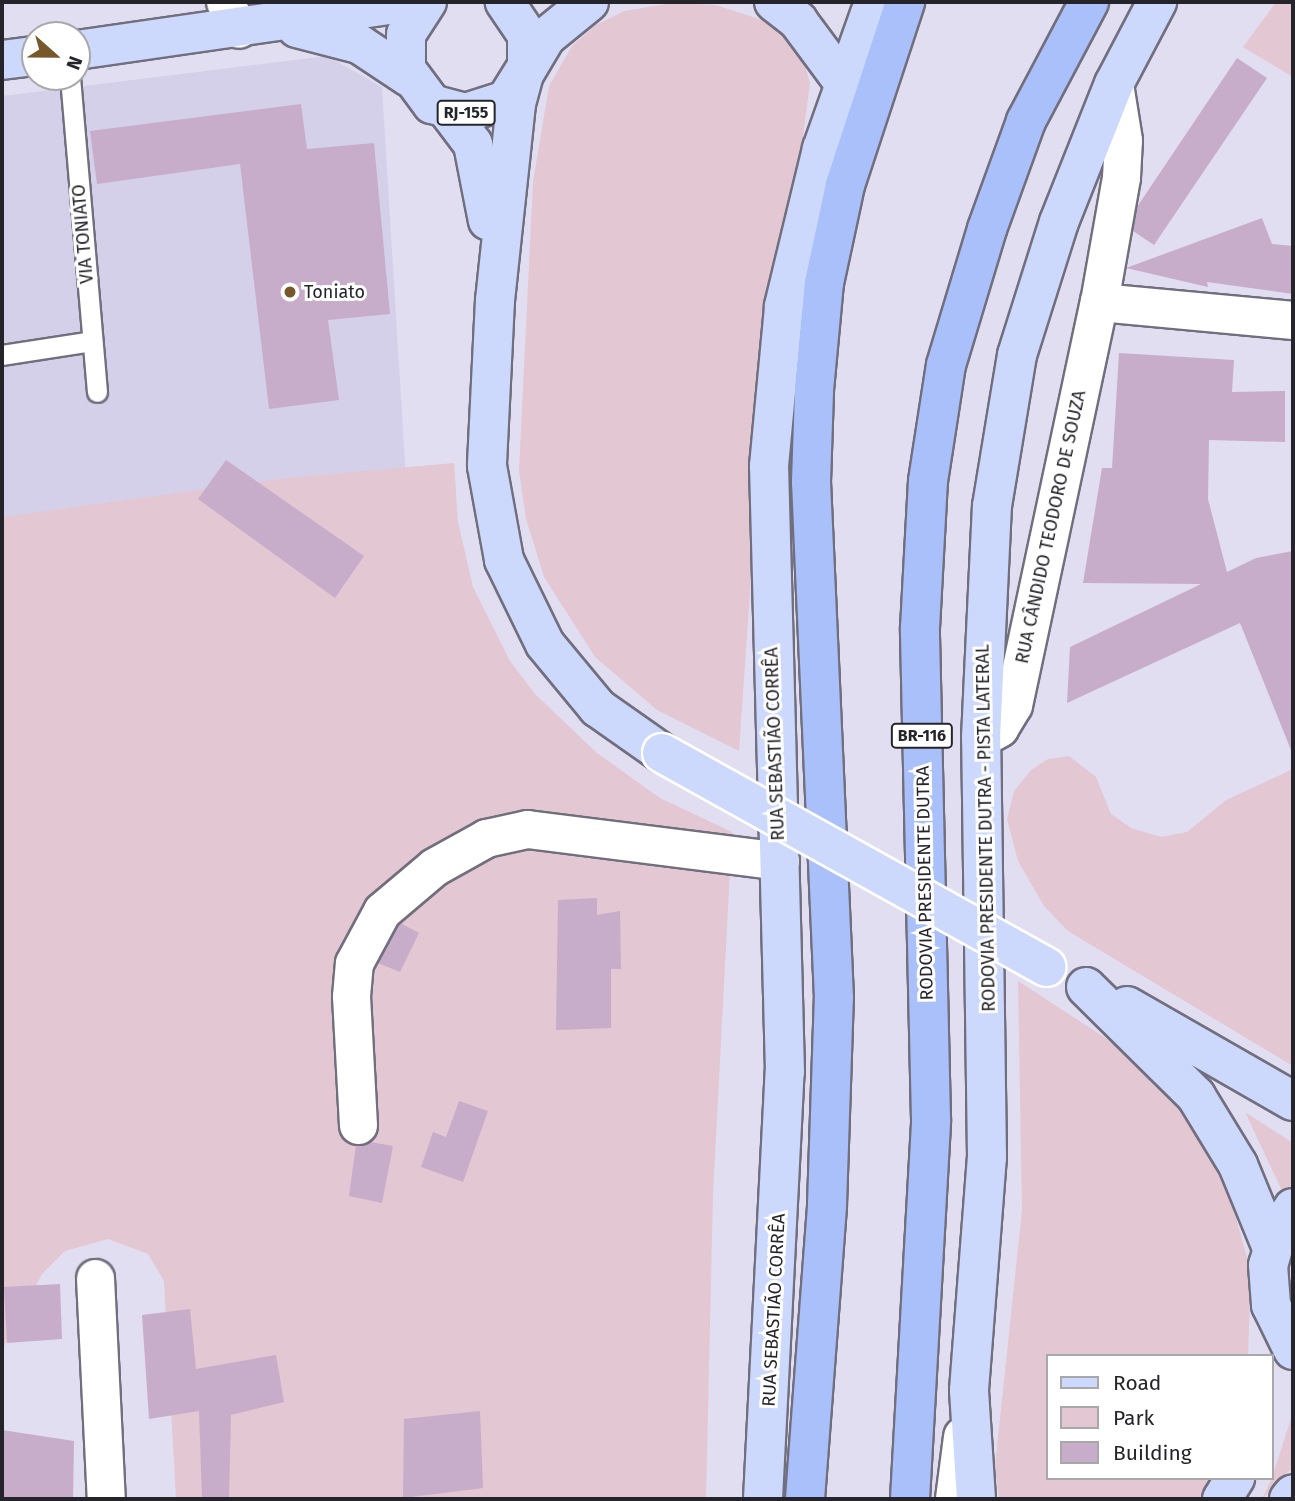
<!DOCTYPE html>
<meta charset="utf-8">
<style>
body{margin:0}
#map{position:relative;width:1295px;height:1501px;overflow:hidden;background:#e2def1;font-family:"Fira Sans",sans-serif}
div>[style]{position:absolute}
.built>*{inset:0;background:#d5d0e9}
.green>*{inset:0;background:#e3c7d2}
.building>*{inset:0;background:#c7adc9}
.roads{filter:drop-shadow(2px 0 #716e7e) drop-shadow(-2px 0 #716e7e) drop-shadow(0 2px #716e7e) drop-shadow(0 -2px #716e7e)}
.service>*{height:19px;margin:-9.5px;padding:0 9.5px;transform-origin:9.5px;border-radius:9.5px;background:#fff}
.minor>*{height:37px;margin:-18.5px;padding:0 18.5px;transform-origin:18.5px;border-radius:18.5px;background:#fff}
.secondary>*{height:38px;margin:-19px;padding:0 19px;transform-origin:19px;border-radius:19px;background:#fff}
.primary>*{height:38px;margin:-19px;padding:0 19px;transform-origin:19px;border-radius:19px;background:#ccd9fc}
.motorway>*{height:38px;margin:-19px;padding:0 19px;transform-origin:19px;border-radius:19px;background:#aac0fa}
.bridges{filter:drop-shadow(2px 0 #fff) drop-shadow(-2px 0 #fff) drop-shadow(0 2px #fff) drop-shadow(0 -2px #fff)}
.primary-bridge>*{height:38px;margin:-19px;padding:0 19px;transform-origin:19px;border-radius:19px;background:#ccd9fc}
.dots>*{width:19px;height:19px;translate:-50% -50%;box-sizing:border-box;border:4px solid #fff;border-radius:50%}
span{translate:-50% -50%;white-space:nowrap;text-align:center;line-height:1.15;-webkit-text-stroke:6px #fff;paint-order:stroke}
.shield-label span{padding:2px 5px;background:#fff;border:2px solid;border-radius:5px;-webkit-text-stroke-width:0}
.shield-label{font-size:16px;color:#25242a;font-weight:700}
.street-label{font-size:18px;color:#25242a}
.poi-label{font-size:18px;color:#25242a}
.left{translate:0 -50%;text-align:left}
.frame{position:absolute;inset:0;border:4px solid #25242a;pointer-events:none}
.legend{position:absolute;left:1046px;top:1354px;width:228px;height:126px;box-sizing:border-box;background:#fff;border:2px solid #a8a7aa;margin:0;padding:9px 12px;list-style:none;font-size:21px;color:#25242a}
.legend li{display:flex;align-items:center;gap:14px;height:35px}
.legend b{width:35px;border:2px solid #a8a7aa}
.north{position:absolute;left:21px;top:21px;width:70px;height:70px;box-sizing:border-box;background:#fff;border:2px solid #a8a7aa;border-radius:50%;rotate:111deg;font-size:19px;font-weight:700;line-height:28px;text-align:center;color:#25242a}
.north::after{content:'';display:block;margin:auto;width:24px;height:32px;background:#76582c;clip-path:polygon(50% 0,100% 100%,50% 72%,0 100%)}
</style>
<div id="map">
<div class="built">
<div style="clip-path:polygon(327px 56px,382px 87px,413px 594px,2px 630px,2px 96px)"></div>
</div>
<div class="green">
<div style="clip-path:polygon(1276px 2px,1293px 2px,1293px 77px,1243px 47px)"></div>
<div style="clip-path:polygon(672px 3px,716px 5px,768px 22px,801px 52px,810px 83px,757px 491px,739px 751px,657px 710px,595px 657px,544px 577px,526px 519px,519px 471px,533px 182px,549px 86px,572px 46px,596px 25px,624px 11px)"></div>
<div style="clip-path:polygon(454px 463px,458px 522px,473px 587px,510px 661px,535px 694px,597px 753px,660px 798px,732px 832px,713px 1194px,706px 1499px,176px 1499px,164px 1281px,148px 1254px,108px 1239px,65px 1251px,42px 1274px,2px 1350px,2px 517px,286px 478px)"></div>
<div style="clip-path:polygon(1069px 756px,1096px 777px,1111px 814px,1131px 828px,1161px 837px,1187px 832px,1226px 800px,1293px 769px,1293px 1066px,1068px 931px,1044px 906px,1018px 861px,1007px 819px,1014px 791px,1031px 770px,1048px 759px)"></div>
<div style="clip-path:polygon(1018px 981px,1104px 1037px,1155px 1079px,1183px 1112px,1230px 1196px,1251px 1272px,1248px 1356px,1048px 1356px,1048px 1478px,1211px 1478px,1201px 1499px,999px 1499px,995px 1466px,1022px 1210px)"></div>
<div style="clip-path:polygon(1245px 1112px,1293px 1143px,1293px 1189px,1285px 1197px)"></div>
<div style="clip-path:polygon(1293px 1412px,1293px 1467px,1262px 1499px,1272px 1478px)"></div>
</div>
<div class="building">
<div style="clip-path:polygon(1237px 58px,1267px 78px,1154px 245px,1133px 231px,1137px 207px)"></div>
<div style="clip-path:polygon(301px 104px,307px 149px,374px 143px,390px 314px,328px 320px,339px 400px,269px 409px,240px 164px,97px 184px,90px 131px)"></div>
<div style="clip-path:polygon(1262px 218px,1272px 244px,1293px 246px,1293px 294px,1207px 282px,1208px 287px,1126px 268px)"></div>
<div style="clip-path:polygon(1119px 353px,1234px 360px,1232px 392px,1285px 391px,1285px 442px,1209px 440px,1208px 499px,1227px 572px,1256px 558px,1293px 551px,1293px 755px,1240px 623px,1067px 703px,1070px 647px,1201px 584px,1083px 583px,1102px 468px,1112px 468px)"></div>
<div style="clip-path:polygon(226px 460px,364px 556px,335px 598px,198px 499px)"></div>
<div style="clip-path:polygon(597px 898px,597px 915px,620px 911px,621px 969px,611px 969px,611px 1028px,556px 1030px,558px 900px)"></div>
<div style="clip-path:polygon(400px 923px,419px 933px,400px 972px,378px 963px)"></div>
<div style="clip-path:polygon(459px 1101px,488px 1111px,463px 1182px,421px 1167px,433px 1132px,446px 1137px)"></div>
<div style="clip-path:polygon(370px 1142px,393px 1146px,382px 1203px,349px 1196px,356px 1145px)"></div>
<div style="clip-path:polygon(60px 1284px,62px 1339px,7px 1343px,4px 1287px)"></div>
<div style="clip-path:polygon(190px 1309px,196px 1369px,276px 1355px,284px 1402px,231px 1415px,229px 1499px,202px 1499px,199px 1411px,149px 1419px,142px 1315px)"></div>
<div style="clip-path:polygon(480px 1411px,483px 1488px,403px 1498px,404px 1419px)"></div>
<div style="clip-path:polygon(2px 1430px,74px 1441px,73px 1499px,2px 1499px)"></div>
</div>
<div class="roads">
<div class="service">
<div style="left:70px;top:77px;width:316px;rotate:85.1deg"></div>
<div style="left:2px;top:355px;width:91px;rotate:-8.8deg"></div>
</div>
<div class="minor">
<div style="left:225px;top:2px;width:30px;rotate:63deg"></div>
<div style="left:1099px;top:302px;width:195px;rotate:5.3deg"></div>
<div style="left:981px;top:738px;width:21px;rotate:-29deg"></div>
<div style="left:999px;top:728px;width:27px;rotate:-59deg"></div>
<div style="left:1013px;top:705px;width:412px;rotate:-78deg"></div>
<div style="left:1099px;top:302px;width:127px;rotate:-80deg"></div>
<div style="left:1121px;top:177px;width:37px;rotate:-87deg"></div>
<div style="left:1123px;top:140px;width:57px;rotate:-99.1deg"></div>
<div style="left:358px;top:1125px;width:129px;rotate:-93.1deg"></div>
<div style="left:351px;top:996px;width:33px;rotate:-85deg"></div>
<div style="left:354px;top:963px;width:59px;rotate:-61.7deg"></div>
<div style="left:382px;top:911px;width:68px;rotate:-40.2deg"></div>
<div style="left:434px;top:867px;width:60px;rotate:-29.1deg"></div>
<div style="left:486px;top:838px;width:42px;rotate:-12.4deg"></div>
<div style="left:527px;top:829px;width:255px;rotate:7.2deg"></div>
<div style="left:95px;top:1278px;width:221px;rotate:87.2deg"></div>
</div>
<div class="secondary">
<div style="left:955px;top:1499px;width:63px;rotate:-82.6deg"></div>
</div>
<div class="primary">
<div style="left:427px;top:2px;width:38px;rotate:123deg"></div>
<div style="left:406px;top:34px;width:35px;rotate:90deg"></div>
<div style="left:406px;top:69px;width:44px;rotate:53.4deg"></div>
<div style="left:432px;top:104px;width:34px;rotate:15deg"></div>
<div style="left:465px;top:113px;width:43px;rotate:-17.6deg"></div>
<div style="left:506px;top:100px;width:39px;rotate:-58deg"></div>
<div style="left:527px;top:67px;width:32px;rotate:-90deg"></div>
<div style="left:527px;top:35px;width:40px;rotate:-124deg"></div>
<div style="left:589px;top:2px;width:55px;rotate:140.9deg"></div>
<div style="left:546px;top:37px;width:43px;rotate:120.7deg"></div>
<div style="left:524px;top:74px;width:31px;rotate:105deg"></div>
<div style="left:516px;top:104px;width:197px;rotate:96.1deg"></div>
<div style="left:495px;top:300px;width:166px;rotate:92.8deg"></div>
<div style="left:487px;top:466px;width:96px;rotate:79.7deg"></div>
<div style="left:504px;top:560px;width:93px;rotate:64deg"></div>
<div style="left:545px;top:644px;width:83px;rotate:50.4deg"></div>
<div style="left:598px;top:708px;width:78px;rotate:35.1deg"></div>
<div style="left:774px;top:2px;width:31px;rotate:38deg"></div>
<div style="left:798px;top:21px;width:77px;rotate:53.4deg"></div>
<div style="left:297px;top:28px;width:64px;rotate:14.5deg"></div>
<div style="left:359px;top:44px;width:60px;rotate:33.4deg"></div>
<div style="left:77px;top:50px;width:338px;rotate:-8.2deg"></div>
<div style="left:2px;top:60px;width:33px;rotate:-7deg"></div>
<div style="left:448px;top:111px;width:41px;rotate:52.9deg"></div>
<div style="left:473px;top:144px;width:78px;rotate:79deg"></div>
<div style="left:1086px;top:987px;width:155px;rotate:44.7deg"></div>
<div style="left:1196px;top:1096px;width:81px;rotate:58.7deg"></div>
<div style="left:1238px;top:1165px;width:90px;rotate:67.7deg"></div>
<div style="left:1127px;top:1006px;width:191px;rotate:29.8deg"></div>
<div style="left:1293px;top:1208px;width:27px;rotate:123deg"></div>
<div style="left:1278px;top:1231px;width:35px;rotate:106deg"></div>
<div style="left:1268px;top:1265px;width:40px;rotate:85.7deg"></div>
<div style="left:1271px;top:1305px;width:50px;rotate:63.9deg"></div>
<div style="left:763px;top:1499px;width:428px;rotate:-87.1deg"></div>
<div style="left:785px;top:1072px;width:606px;rotate:-91.51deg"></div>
<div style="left:769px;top:466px;width:161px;rotate:-84.6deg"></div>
<div style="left:784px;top:306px;width:162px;rotate:-76.4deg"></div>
<div style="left:822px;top:149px;width:156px;rotate:-70.5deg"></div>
<div style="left:976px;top:1499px;width:109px;rotate:-93.7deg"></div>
<div style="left:969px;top:1390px;width:234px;rotate:-85.6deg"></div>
<div style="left:987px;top:1157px;width:419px;rotate:-90.8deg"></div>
<div style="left:981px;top:738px;width:232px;rotate:-87.3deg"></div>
<div style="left:992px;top:506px;width:153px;rotate:-80.6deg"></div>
<div style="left:1017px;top:355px;width:139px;rotate:-72.5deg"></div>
<div style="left:1059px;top:222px;width:149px;rotate:-68.3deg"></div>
<div style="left:1114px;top:84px;width:93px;rotate:-62.3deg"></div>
<div style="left:1222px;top:1499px;width:25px;rotate:-58deg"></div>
<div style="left:1289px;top:1499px;width:6px;rotate:-51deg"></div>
</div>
<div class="motorway">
<div style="left:805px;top:1499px;width:295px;rotate:-85.7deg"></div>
<div style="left:827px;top:1205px;width:207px;rotate:-88.1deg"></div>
<div style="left:834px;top:998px;width:517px;rotate:-92.55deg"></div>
<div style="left:811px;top:482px;width:92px;rotate:-88.1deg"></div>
<div style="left:814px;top:390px;width:107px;rotate:-84.7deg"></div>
<div style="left:824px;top:283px;width:100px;rotate:-77.9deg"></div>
<div style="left:845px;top:185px;width:193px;rotate:-71.8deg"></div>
<div style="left:910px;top:1499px;width:380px;rotate:-86.8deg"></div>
<div style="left:931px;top:1120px;width:492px;rotate:-91.3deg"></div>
<div style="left:920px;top:628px;width:147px;rotate:-86.9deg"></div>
<div style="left:928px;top:481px;width:117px;rotate:-81.2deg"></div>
<div style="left:946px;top:365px;width:142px;rotate:-73.2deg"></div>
<div style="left:987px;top:229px;width:115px;rotate:-70.1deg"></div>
<div style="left:1026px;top:121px;width:135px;rotate:-62.1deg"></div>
</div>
</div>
<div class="bridges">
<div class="primary-bridge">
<div style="left:662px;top:753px;width:440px;rotate:29.1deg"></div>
</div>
</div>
<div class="dots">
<div style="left:290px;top:292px;background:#76582c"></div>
</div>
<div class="shield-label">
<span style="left:466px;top:113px">RJ-155</span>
<span style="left:922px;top:736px">BR-116</span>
</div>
<div class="street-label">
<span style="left:83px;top:234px;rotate:-95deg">VIA TONIATO</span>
<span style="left:1051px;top:527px;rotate:-78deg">RUA CÂNDIDO TEODORO DE SOUZA</span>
<span style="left:775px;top:744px;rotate:-92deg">RUA SEBASTIÃO CORRÊA</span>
<span style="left:986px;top:828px;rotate:-91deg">RODOVIA PRESIDENTE DUTRA - PISTA LATERAL</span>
<span style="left:925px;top:883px;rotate:-91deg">RODOVIA PRESIDENTE DUTRA</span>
<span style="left:774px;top:1310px;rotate:-87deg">RUA SEBASTIÃO CORRÊA</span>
</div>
<div class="poi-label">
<span class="left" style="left:304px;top:292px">Toniato</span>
</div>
<div class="frame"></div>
<ul class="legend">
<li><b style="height:9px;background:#ccd9fc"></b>Road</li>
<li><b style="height:19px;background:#e3c7d2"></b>Park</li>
<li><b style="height:19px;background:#c7adc9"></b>Building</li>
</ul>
<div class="north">N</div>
</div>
